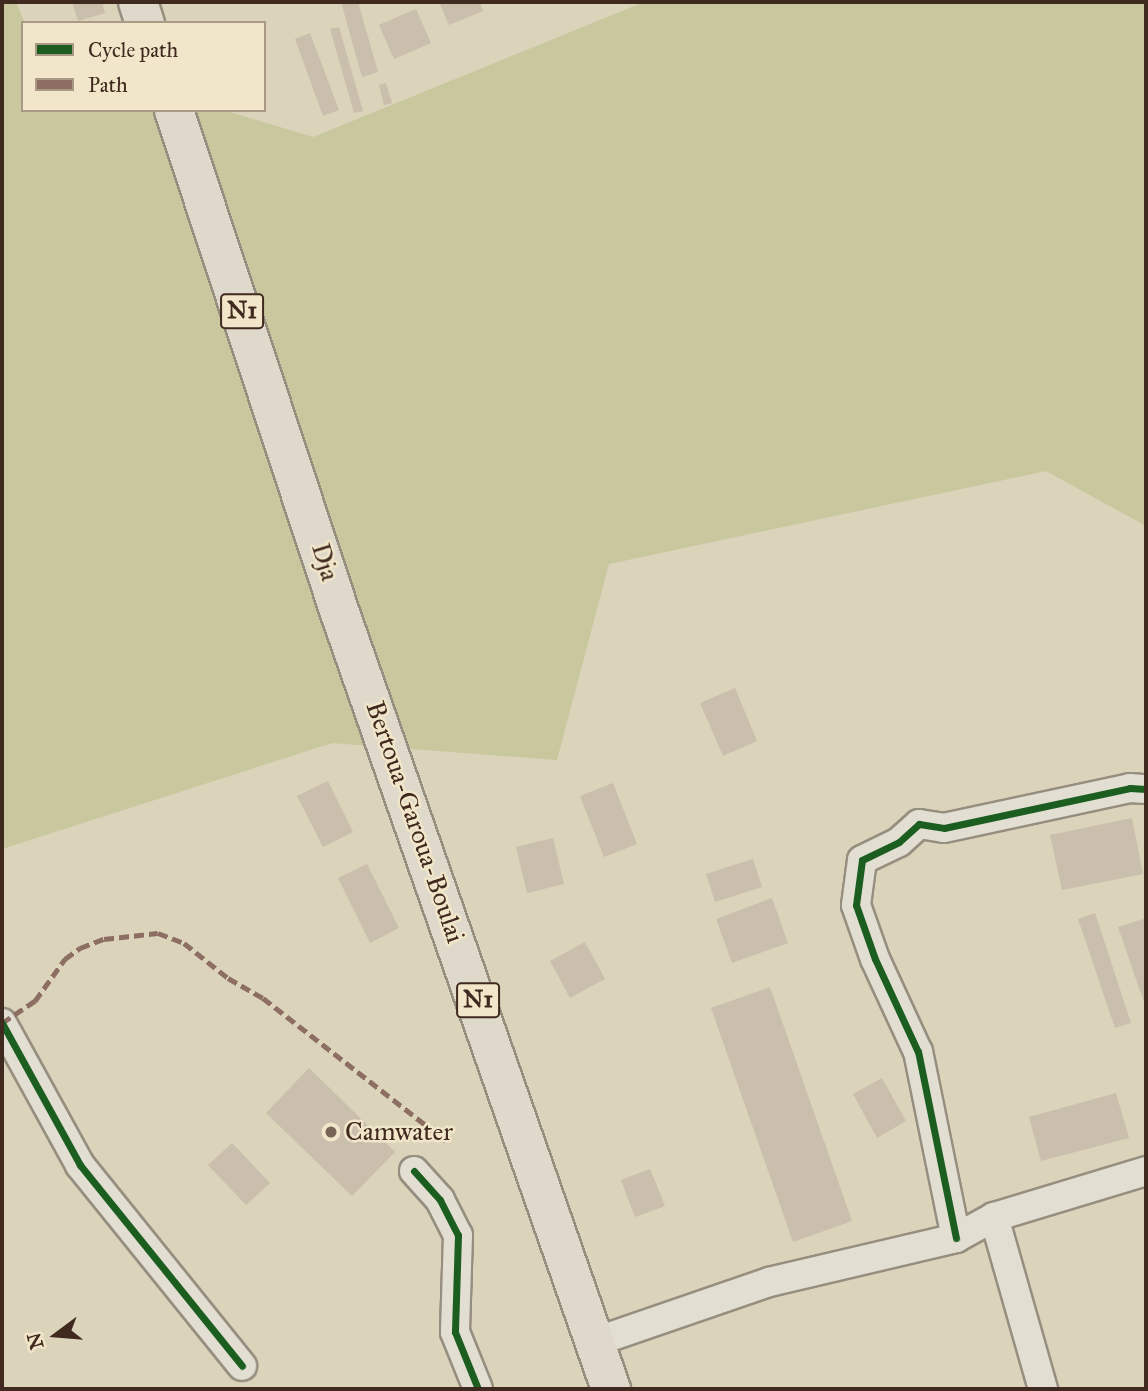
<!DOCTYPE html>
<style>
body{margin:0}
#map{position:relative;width:1148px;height:1391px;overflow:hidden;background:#dbd3ba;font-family:"IM FELL Great Primer",serif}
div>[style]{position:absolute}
.green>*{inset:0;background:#c8c79e}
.building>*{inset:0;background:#cabeac}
.roads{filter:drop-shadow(2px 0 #968e7f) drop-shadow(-2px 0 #968e7f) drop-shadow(0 2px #968e7f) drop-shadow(0 -2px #968e7f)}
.street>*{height:28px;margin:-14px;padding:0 14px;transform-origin:14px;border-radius:14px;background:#e3ded2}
.highway>*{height:38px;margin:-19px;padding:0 19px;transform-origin:19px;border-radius:19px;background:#ded9ca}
.quiet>*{height:5px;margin-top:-2.5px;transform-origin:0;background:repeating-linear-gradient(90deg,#8d6e63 0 10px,transparent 0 15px)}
.cycleway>*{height:7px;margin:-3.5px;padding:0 3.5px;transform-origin:3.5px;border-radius:3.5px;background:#1b5e20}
.dots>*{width:19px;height:19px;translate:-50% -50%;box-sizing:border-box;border:4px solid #f1e6c9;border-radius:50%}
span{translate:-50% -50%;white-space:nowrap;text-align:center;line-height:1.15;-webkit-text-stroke:5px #f1e6c9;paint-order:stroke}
.shield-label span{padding:2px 5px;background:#f1e6c9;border:2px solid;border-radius:5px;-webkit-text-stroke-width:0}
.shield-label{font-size:24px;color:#40291f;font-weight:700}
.street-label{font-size:26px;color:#40291f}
.poi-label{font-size:26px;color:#40291f}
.left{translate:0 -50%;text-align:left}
.frame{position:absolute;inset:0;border:4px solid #40291f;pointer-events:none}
.legend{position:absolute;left:21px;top:21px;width:245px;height:91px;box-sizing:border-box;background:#f1e6c9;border:2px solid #aa9a85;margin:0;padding:9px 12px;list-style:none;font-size:21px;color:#40291f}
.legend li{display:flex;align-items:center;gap:14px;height:35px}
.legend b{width:35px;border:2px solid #aa9a85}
.north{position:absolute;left:21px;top:1300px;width:70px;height:70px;-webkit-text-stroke:5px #f1e6c9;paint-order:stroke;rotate:254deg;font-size:19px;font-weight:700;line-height:28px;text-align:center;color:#40291f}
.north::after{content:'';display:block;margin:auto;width:24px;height:32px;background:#40291f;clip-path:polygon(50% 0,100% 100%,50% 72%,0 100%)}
</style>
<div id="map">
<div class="green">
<div style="clip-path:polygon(2px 2px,16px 2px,25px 23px,23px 110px,223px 110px,313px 137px,644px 2px,1146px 2px,1146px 526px,1046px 471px,609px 564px,557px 760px,332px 743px,2px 849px)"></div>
</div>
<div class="building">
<div style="clip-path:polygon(72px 2px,102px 2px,105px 13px,78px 21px)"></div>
<div style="clip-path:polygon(341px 2px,358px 2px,378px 72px,362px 77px)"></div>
<div style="clip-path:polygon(439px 2px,480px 2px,483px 11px,449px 25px)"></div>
<div style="clip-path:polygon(416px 9px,431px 43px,394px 59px,379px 25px)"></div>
<div style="clip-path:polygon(339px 27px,363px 111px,354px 113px,330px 29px)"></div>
<div style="clip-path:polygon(310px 33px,339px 110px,323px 116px,295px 39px)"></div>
<div style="clip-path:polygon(386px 83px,392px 103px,384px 105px,379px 85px)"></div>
<div style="clip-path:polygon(735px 688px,757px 741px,723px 756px,700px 703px)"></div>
<div style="clip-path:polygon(328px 781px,353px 832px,323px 847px,297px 796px)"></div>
<div style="clip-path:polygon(613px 783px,637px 844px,604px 857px,580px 796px)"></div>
<div style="clip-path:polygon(1132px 818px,1143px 874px,1062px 890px,1050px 835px)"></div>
<div style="clip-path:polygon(553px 838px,564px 884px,527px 893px,516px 847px)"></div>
<div style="clip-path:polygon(753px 859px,762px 887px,715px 902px,706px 874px)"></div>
<div style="clip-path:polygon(367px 864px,399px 928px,370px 943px,338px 878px)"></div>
<div style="clip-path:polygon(772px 898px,788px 943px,732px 963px,716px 919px)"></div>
<div style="clip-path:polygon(1095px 913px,1131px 1023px,1115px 1028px,1078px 919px)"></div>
<div style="clip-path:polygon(1146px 918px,1146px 1008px,1118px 927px)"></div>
<div style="clip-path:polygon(585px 942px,605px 979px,570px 998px,550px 961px)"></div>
<div style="clip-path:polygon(770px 987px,852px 1221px,793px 1242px,711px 1008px)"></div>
<div style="clip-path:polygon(309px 1068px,395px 1152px,352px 1196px,266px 1113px)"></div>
<div style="clip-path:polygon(882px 1078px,906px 1121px,877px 1138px,853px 1094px)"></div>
<div style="clip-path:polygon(1116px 1093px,1129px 1138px,1041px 1161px,1029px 1117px)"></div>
<div style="clip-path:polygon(232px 1143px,270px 1183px,246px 1205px,208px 1165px)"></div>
<div style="clip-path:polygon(650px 1169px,665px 1206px,635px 1217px,621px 1180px)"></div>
</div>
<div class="roads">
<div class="street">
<div style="left:2px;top:1023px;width:162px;rotate:61.2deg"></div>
<div style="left:80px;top:1165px;width:258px;rotate:51.1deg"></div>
<div style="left:414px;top:1171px;width:39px;rotate:48deg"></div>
<div style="left:440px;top:1200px;width:39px;rotate:63deg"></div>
<div style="left:458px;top:1235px;width:97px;rotate:91.8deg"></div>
<div style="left:455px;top:1332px;width:61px;rotate:68deg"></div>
<div style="left:994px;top:1217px;width:159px;rotate:-16.8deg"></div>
<div style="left:956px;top:1238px;width:190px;rotate:-101.5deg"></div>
<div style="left:918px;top:1052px;width:102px;rotate:-114.8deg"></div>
<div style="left:875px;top:959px;width:57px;rotate:-109.4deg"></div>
<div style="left:856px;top:905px;width:45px;rotate:-82.4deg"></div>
<div style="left:862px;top:860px;width:41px;rotate:-25.9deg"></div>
<div style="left:899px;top:842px;width:27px;rotate:-42deg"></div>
<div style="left:919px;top:824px;width:25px;rotate:9deg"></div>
<div style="left:944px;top:828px;width:190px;rotate:-12.1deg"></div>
<div style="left:1130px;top:788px;width:16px;rotate:4deg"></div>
<div style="left:595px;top:1342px;width:184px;rotate:-19deg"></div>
<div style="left:769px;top:1282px;width:192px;rotate:-13.2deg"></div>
<div style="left:956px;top:1238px;width:43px;rotate:-28.9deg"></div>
<div style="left:994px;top:1217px;width:179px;rotate:74.1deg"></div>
</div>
<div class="highway">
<div style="left:138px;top:2px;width:22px;rotate:72deg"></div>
<div style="left:174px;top:110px;width:530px;rotate:71.74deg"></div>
<div style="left:340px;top:613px;width:822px;rotate:70.75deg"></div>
</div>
</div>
<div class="quiet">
<div style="left:2px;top:1023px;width:40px;rotate:-34deg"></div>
<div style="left:35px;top:1001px;width:52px;rotate:-54.5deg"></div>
<div style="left:65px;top:959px;width:19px;rotate:-36deg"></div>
<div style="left:80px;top:948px;width:26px;rotate:-21deg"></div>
<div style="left:104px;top:939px;width:54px;rotate:-6.3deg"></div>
<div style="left:158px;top:933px;width:28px;rotate:21deg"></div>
<div style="left:184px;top:943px;width:56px;rotate:38.5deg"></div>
<div style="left:228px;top:978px;width:40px;rotate:29.7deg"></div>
<div style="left:263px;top:998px;width:232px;rotate:38deg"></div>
</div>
<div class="cycleway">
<div style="left:2px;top:1023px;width:162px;rotate:61.2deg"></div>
<div style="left:80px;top:1165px;width:258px;rotate:51.1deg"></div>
<div style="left:414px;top:1171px;width:39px;rotate:48deg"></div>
<div style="left:440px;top:1200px;width:39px;rotate:63deg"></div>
<div style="left:458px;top:1235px;width:97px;rotate:91.8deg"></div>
<div style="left:455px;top:1332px;width:61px;rotate:68deg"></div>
<div style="left:956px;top:1238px;width:190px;rotate:-101.5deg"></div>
<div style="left:918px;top:1052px;width:102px;rotate:-114.8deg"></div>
<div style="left:875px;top:959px;width:57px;rotate:-109.4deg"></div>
<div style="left:856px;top:905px;width:45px;rotate:-82.4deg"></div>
<div style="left:862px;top:860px;width:41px;rotate:-25.9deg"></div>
<div style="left:899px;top:842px;width:27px;rotate:-42deg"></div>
<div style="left:919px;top:824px;width:25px;rotate:9deg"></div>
<div style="left:944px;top:828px;width:190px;rotate:-12.1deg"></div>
<div style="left:1130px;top:788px;width:16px;rotate:4deg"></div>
</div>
<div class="dots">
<div style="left:331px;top:1132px;background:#766455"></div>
</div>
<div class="shield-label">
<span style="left:242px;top:311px">N1</span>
<span style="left:478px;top:1000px">N1</span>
</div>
<div class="street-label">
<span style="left:325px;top:562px;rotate:73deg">Dja</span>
<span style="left:415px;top:822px;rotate:71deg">Bertoua-Garoua-Boulai</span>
</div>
<div class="poi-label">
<span class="left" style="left:345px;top:1132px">Camwater</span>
</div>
<div class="frame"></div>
<ul class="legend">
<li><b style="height:9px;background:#1b5e20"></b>Cycle path</li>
<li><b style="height:9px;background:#8d6e63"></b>Path</li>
</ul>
<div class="north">N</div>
</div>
